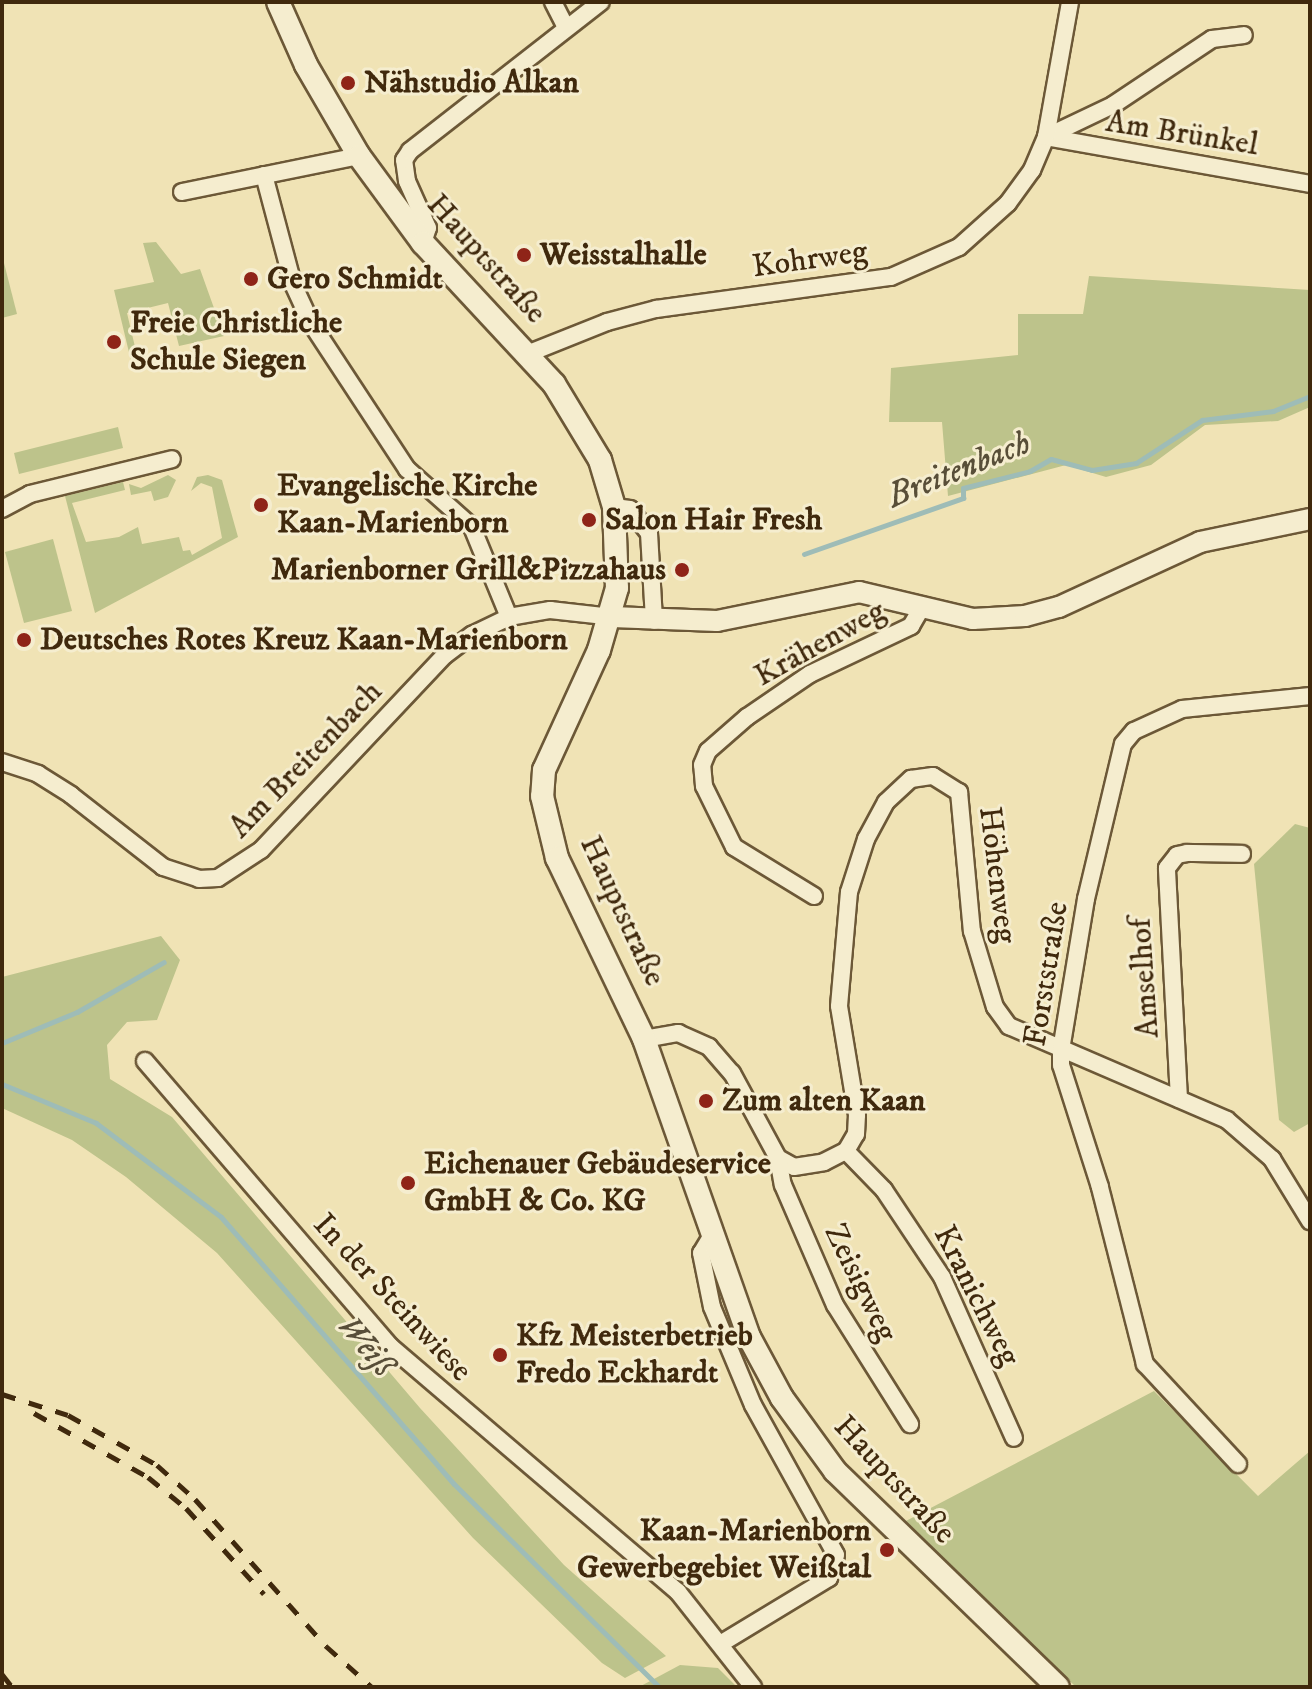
<!DOCTYPE html>
<meta charset="utf-8">
<style>
body{margin:0}
#map{position:relative;width:1312px;height:1689px;overflow:hidden;background:#f0e3b5;font-family:"IM FELL DW Pica",serif}
div>[style]{position:absolute}
.green>*{inset:0;background:#bdc38b}
.stream>*{height:5px;margin:-2.5px;padding:0 2.5px;transform-origin:2.5px;border-radius:2.5px;background:#9ebcb7}
.roads{filter:drop-shadow(2px 0 #6c5837) drop-shadow(-2px 0 #6c5837) drop-shadow(0 2px #6c5837) drop-shadow(0 -2px #6c5837)}
.minor>*{height:16px;margin:-8px;padding:0 8px;transform-origin:8px;border-radius:8px;background:#f5edcf}
.tertiary>*{height:20px;margin:-10px;padding:0 10px;transform-origin:10px;border-radius:10px;background:#f5edcf}
.secondary>*{height:22px;margin:-11px;padding:0 11px;transform-origin:11px;border-radius:11px;background:#f5edcf}
.rail>*{height:5px;margin-top:-2.5px;transform-origin:0;background:repeating-linear-gradient(90deg,#40290d 0 14px,transparent 0 28px)}
.dots>*{width:22px;height:22px;translate:-50% -50%;box-sizing:border-box;border:4px solid #f5edcf;border-radius:50%}
span{translate:-50% -50%;white-space:nowrap;text-align:center;line-height:1.15;-webkit-text-stroke:6px #f5edcf;paint-order:stroke}
.poi-label{font-size:32px;color:#40290d;font-weight:700}
.left{translate:0 -50%;text-align:left}
.right{translate:-100% -50%;text-align:right}
.street-label{font-size:32px;color:#40290d}
.water-label{font-size:34px;color:#584e38;font-style:italic}
.frame{position:absolute;inset:0;border:4px solid #40290d;pointer-events:none}
</style>
<div id="map">
<div class="green">
<div style="clip-path:polygon(156px 242px,181px 274px,200px 269px,224px 336px,179px 346px,168px 303px,127px 313px,140px 368px,133px 369px,114px 290px,154px 282px,143px 243px)"></div>
<div style="clip-path:polygon(3px 259px,17px 314px,2px 318px,2px 268px)"></div>
<div style="clip-path:polygon(1089px 276px,1310px 290px,1310px 407px,1278px 421px,1205px 425px,1151px 465px,1106px 477px,1066px 465px,948px 496px,942px 422px,889px 422px,891px 368px,1018px 355px,1018px 314px,1083px 314px)"></div>
<div style="clip-path:polygon(118px 427px,123px 448px,19px 474px,14px 453px)"></div>
<div style="clip-path:polygon(168px 475px,176px 480px,168px 497px,154px 501px,151px 491px,131px 495px,129px 484px,141px 488px)"></div>
<div style="clip-path:polygon(208px 475px,222px 480px,238px 537px,95px 613px,65px 496px,123px 482px,125px 490px,72px 503px,86px 542px,119px 537px,138px 527px,142px 544px,179px 537px,183px 551px,190px 550px,192px 555px,222px 538px,212px 487px,201px 483px,191px 491px,197px 477px)"></div>
<div style="clip-path:polygon(53px 539px,72px 611px,24px 623px,5px 552px)"></div>
<div style="clip-path:polygon(1295px 824px,1310px 828px,1310px 1123px,1294px 1132px,1279px 1120px,1254px 864px)"></div>
<div style="clip-path:polygon(161px 936px,180px 960px,157px 1020px,127px 1022px,107px 1045px,110px 1079px,172px 1117px,420px 1408px,564px 1565px,666px 1656px,625px 1678px,602px 1663px,473px 1538px,217px 1253px,126px 1177px,72px 1140px,2px 1108px,2px 977px)"></div>
<div style="clip-path:polygon(1154px 1391px,1258px 1496px,1310px 1451px,1310px 1687px,1076px 1687px,904px 1522px)"></div>
<div style="clip-path:polygon(680px 1665px,718px 1668px,737px 1687px,639px 1687px)"></div>
</div>
<div class="stream">
<div style="left:804px;top:554px;width:169px;rotate:-19.4deg"></div>
<div style="left:963px;top:498px;width:10px;rotate:-90deg"></div>
<div style="left:963px;top:488px;width:69px;rotate:-14.2deg"></div>
<div style="left:1030px;top:471px;width:24px;rotate:-30deg"></div>
<div style="left:1051px;top:459px;width:42px;rotate:15deg"></div>
<div style="left:1092px;top:470px;width:45px;rotate:-9deg"></div>
<div style="left:1136px;top:463px;width:79px;rotate:-33.1deg"></div>
<div style="left:1202px;top:420px;width:72px;rotate:-7.2deg"></div>
<div style="left:1273px;top:411px;width:40px;rotate:-22deg"></div>
<div style="left:2px;top:1043px;width:81px;rotate:-22.5deg"></div>
<div style="left:77px;top:1012px;width:100px;rotate:-29.9deg"></div>
<div style="left:2px;top:1084px;width:102px;rotate:22.5deg"></div>
<div style="left:96px;top:1123px;width:156px;rotate:36.9deg"></div>
<div style="left:221px;top:1217px;width:354px;rotate:48.9deg"></div>
<div style="left:454px;top:1484px;width:289px;rotate:44.7deg"></div>
</div>
<div class="roads">
<div class="minor">
<div style="left:553px;top:2px;width:29px;rotate:63deg"></div>
<div style="left:1046px;top:137px;width:268px;rotate:10.1deg"></div>
<div style="left:1046px;top:137px;width:74px;rotate:-25.5deg"></div>
<div style="left:1113px;top:105px;width:119px;rotate:-33.7deg"></div>
<div style="left:1212px;top:39px;width:32px;rotate:-7deg"></div>
<div style="left:264px;top:175px;width:113px;rotate:75.1deg"></div>
<div style="left:293px;top:284px;width:43px;rotate:65.2deg"></div>
<div style="left:311px;top:323px;width:175px;rotate:56.7deg"></div>
<div style="left:407px;top:469px;width:87px;rotate:41.7deg"></div>
<div style="left:472px;top:527px;width:97px;rotate:67.7deg"></div>
<div style="left:182px;top:192px;width:181px;rotate:-11.5deg"></div>
<div style="left:423px;top:243px;width:16px;rotate:-72deg"></div>
<div style="left:428px;top:228px;width:51px;rotate:-114.1deg"></div>
<div style="left:407px;top:181px;width:21px;rotate:-98deg"></div>
<div style="left:404px;top:160px;width:11px;rotate:-56deg"></div>
<div style="left:410px;top:151px;width:242px;rotate:-38deg"></div>
<div style="left:527px;top:354px;width:86px;rotate:-21.8deg"></div>
<div style="left:607px;top:322px;width:51px;rotate:-14.9deg"></div>
<div style="left:656px;top:309px;width:237px;rotate:-7.8deg"></div>
<div style="left:891px;top:277px;width:74px;rotate:-23.8deg"></div>
<div style="left:959px;top:247px;width:66px;rotate:-41.9deg"></div>
<div style="left:1008px;top:203px;width:41px;rotate:-54deg"></div>
<div style="left:1032px;top:170px;width:36px;rotate:-67deg"></div>
<div style="left:1046px;top:137px;width:137px;rotate:-79.9deg"></div>
<div style="left:614px;top:507px;width:16px;rotate:7deg"></div>
<div style="left:630px;top:509px;width:31px;rotate:52deg"></div>
<div style="left:649px;top:533px;width:88px;rotate:86.7deg"></div>
<div style="left:2px;top:509px;width:32px;rotate:-28deg"></div>
<div style="left:30px;top:494px;width:146px;rotate:-13.8deg"></div>
<div style="left:2px;top:762px;width:38px;rotate:18deg"></div>
<div style="left:38px;top:774px;width:39px;rotate:32deg"></div>
<div style="left:71px;top:795px;width:117px;rotate:38deg"></div>
<div style="left:163px;top:867px;width:38px;rotate:18deg"></div>
<div style="left:199px;top:879px;width:19px;rotate:-3deg"></div>
<div style="left:218px;top:878px;width:51px;rotate:-33.1deg"></div>
<div style="left:261px;top:850px;width:268px;rotate:-46.7deg"></div>
<div style="left:445px;top:655px;width:34px;rotate:-37deg"></div>
<div style="left:472px;top:635px;width:41px;rotate:-25.9deg"></div>
<div style="left:509px;top:617px;width:42px;rotate:-9.7deg"></div>
<div style="left:550px;top:610px;width:62px;rotate:6.4deg"></div>
<div style="left:814px;top:896px;width:94px;rotate:-148.5deg"></div>
<div style="left:734px;top:847px;width:68px;rotate:-116.2deg"></div>
<div style="left:704px;top:786px;width:21px;rotate:-95deg"></div>
<div style="left:702px;top:765px;width:15px;rotate:-67deg"></div>
<div style="left:708px;top:751px;width:52px;rotate:-41.1deg"></div>
<div style="left:747px;top:717px;width:76px;rotate:-34.3deg"></div>
<div style="left:810px;top:674px;width:112px;rotate:-25.4deg"></div>
<div style="left:911px;top:626px;width:22px;rotate:-60deg"></div>
<div style="left:644px;top:1039px;width:35px;rotate:-10deg"></div>
<div style="left:678px;top:1033px;width:34px;rotate:24deg"></div>
<div style="left:709px;top:1047px;width:35px;rotate:49deg"></div>
<div style="left:732px;top:1073px;width:97px;rotate:61.6deg"></div>
<div style="left:778px;top:1158px;width:18px;rotate:29deg"></div>
<div style="left:794px;top:1167px;width:30px;rotate:-9deg"></div>
<div style="left:824px;top:1162px;width:25px;rotate:-27deg"></div>
<div style="left:846px;top:1151px;width:20px;rotate:-60deg"></div>
<div style="left:856px;top:1134px;width:19px;rotate:-87deg"></div>
<div style="left:857px;top:1115px;width:110px;rotate:-99.4deg"></div>
<div style="left:839px;top:1006px;width:114px;rotate:-85deg"></div>
<div style="left:849px;top:892px;width:56px;rotate:-72.2deg"></div>
<div style="left:866px;top:839px;width:42px;rotate:-61.6deg"></div>
<div style="left:886px;top:802px;width:34px;rotate:-43deg"></div>
<div style="left:911px;top:779px;width:22px;rotate:-8deg"></div>
<div style="left:933px;top:776px;width:31px;rotate:32deg"></div>
<div style="left:959px;top:792px;width:140px;rotate:84.7deg"></div>
<div style="left:972px;top:931px;width:79px;rotate:73.2deg"></div>
<div style="left:995px;top:1007px;width:24px;rotate:54deg"></div>
<div style="left:1009px;top:1026px;width:237px;rotate:23.3deg"></div>
<div style="left:1227px;top:1120px;width:60px;rotate:40.9deg"></div>
<div style="left:1272px;top:1159px;width:73px;rotate:58.5deg"></div>
<div style="left:145px;top:1061px;width:376px;rotate:49.3deg"></div>
<div style="left:390px;top:1346px;width:379px;rotate:40.5deg"></div>
<div style="left:678px;top:1592px;width:121px;rotate:51.7deg"></div>
<div style="left:1179px;top:1099px;width:231px;rotate:-93deg"></div>
<div style="left:1167px;top:868px;width:16px;rotate:-52deg"></div>
<div style="left:1177px;top:855px;width:10px;rotate:-11deg"></div>
<div style="left:1187px;top:853px;width:55px;rotate:1deg"></div>
<div style="left:846px;top:1151px;width:54px;rotate:45.7deg"></div>
<div style="left:884px;top:1190px;width:105px;rotate:56.3deg"></div>
<div style="left:942px;top:1277px;width:176px;rotate:65.9deg"></div>
<div style="left:778px;top:1158px;width:27px;rotate:80deg"></div>
<div style="left:783px;top:1185px;width:131px;rotate:66.6deg"></div>
<div style="left:835px;top:1305px;width:141px;rotate:57.8deg"></div>
<div style="left:712px;top:1235px;width:21px;rotate:121deg"></div>
<div style="left:701px;top:1253px;width:55px;rotate:78.5deg"></div>
<div style="left:712px;top:1307px;width:106px;rotate:67.3deg"></div>
<div style="left:753px;top:1405px;width:171px;rotate:61deg"></div>
<div style="left:836px;top:1555px;width:24px;rotate:107deg"></div>
<div style="left:829px;top:1578px;width:127px;rotate:148.8deg"></div>
<div style="left:1238px;top:1464px;width:137px;rotate:-132.9deg"></div>
<div style="left:1145px;top:1364px;width:183px;rotate:-104.3deg"></div>
<div style="left:1100px;top:1187px;width:128px;rotate:-107.7deg"></div>
<div style="left:1061px;top:1065px;width:15px;rotate:-90deg"></div>
<div style="left:1061px;top:1050px;width:153px;rotate:-80.6deg"></div>
<div style="left:1086px;top:899px;width:159px;rotate:-76.6deg"></div>
<div style="left:1123px;top:744px;width:17px;rotate:-50deg"></div>
<div style="left:1134px;top:731px;width:53px;rotate:-24.6deg"></div>
<div style="left:1182px;top:709px;width:129px;rotate:-5.8deg"></div>
</div>
<div class="tertiary">
<div style="left:612px;top:617px;width:105px;rotate:2.2deg"></div>
<div style="left:717px;top:621px;width:145px;rotate:-11.5deg"></div>
<div style="left:859px;top:592px;width:117px;rotate:13.3deg"></div>
<div style="left:973px;top:619px;width:52px;rotate:-3.3deg"></div>
<div style="left:1025px;top:616px;width:35px;rotate:-15deg"></div>
<div style="left:1059px;top:607px;width:155px;rotate:-24.7deg"></div>
<div style="left:1200px;top:542px;width:112px;rotate:-11.8deg"></div>
</div>
<div class="secondary">
<div style="left:278px;top:2px;width:69px;rotate:66deg"></div>
<div style="left:306px;top:65px;width:105px;rotate:59.8deg"></div>
<div style="left:359px;top:156px;width:108px;rotate:53.7deg"></div>
<div style="left:423px;top:243px;width:192px;rotate:47.1deg"></div>
<div style="left:554px;top:384px;width:89px;rotate:58.8deg"></div>
<div style="left:600px;top:460px;width:49px;rotate:73.4deg"></div>
<div style="left:614px;top:507px;width:81px;rotate:87.9deg"></div>
<div style="left:617px;top:588px;width:65px;rotate:106.2deg"></div>
<div style="left:599px;top:650px;width:132px;rotate:114.6deg"></div>
<div style="left:544px;top:770px;width:26px;rotate:94deg"></div>
<div style="left:542px;top:796px;width:64px;rotate:76.4deg"></div>
<div style="left:557px;top:858px;width:201px;rotate:64.3deg"></div>
<div style="left:644px;top:1039px;width:316px;rotate:70.6deg"></div>
<div style="left:749px;top:1337px;width:69px;rotate:61.6deg"></div>
<div style="left:782px;top:1398px;width:90px;rotate:54deg"></div>
<div style="left:835px;top:1471px;width:310px;rotate:44.1deg"></div>
</div>
</div>
<div class="rail">
<div style="left:2px;top:1394px;width:69px;rotate:17.7deg"></div>
<div style="left:68px;top:1415px;width:102px;rotate:29.3deg"></div>
<div style="left:157px;top:1465px;width:51px;rotate:41.8deg"></div>
<div style="left:195px;top:1499px;width:197px;rotate:48.3deg"></div>
<div style="left:326px;top:1646px;width:62px;rotate:41.7deg"></div>
<div style="left:34px;top:1413px;width:131px;rotate:29.3deg"></div>
<div style="left:148px;top:1477px;width:49px;rotate:39.2deg"></div>
<div style="left:186px;top:1508px;width:116px;rotate:47.8deg"></div>
<div style="left:2px;top:1674px;width:16px;rotate:52deg"></div>
</div>
<div class="dots">
<div style="left:348px;top:83px;background:#8f2418"></div>
<div style="left:524px;top:255px;background:#8f2418"></div>
<div style="left:251px;top:279px;background:#8f2418"></div>
<div style="left:114px;top:342px;background:#8f2418"></div>
<div style="left:261px;top:505px;background:#8f2418"></div>
<div style="left:589px;top:520px;background:#8f2418"></div>
<div style="left:682px;top:570px;background:#8f2418"></div>
<div style="left:24px;top:640px;background:#8f2418"></div>
<div style="left:706px;top:1101px;background:#8f2418"></div>
<div style="left:408px;top:1183px;background:#8f2418"></div>
<div style="left:500px;top:1355px;background:#8f2418"></div>
<div style="left:887px;top:1550px;background:#8f2418"></div>
</div>
<div class="poi-label">
<span class="left" style="left:364px;top:83px">Nähstudio Alkan</span>
<span class="left" style="left:540px;top:255px">Weisstalhalle</span>
<span class="left" style="left:267px;top:279px">Gero Schmidt</span>
<span class="left" style="left:130px;top:342px">Freie Christliche<br>Schule Siegen</span>
<span class="left" style="left:277px;top:505px">Evangelische Kirche<br>Kaan-Marienborn</span>
<span class="left" style="left:605px;top:520px">Salon Hair Fresh</span>
<span class="right" style="left:666px;top:570px">Marienborner Grill&amp;Pizzahaus</span>
<span class="left" style="left:40px;top:640px">Deutsches Rotes Kreuz Kaan-Marienborn</span>
<span class="left" style="left:722px;top:1101px">Zum alten Kaan</span>
<span class="left" style="left:424px;top:1183px">Eichenauer Gebäudeservice<br>GmbH &amp; Co. KG</span>
<span class="left" style="left:516px;top:1355px">Kfz Meisterbetrieb<br>Fredo Eckhardt</span>
<span class="right" style="left:871px;top:1550px">Kaan-Marienborn<br>Gewerbegebiet Weißtal</span>
</div>
<div class="street-label">
<span style="left:1182px;top:134px;rotate:9deg">Am Brünkel</span>
<span style="left:486px;top:259px;rotate:48deg">Hauptstraße</span>
<span style="left:810px;top:260px;rotate:-8deg">Kohrweg</span>
<span style="left:820px;top:644px;rotate:-29deg">Krähenweg</span>
<span style="left:306px;top:760px;rotate:-46deg">Am Breitenbach</span>
<span style="left:997px;top:875px;rotate:83deg">Höhenweg</span>
<span style="left:622px;top:911px;rotate:65deg">Hauptstraße</span>
<span style="left:1047px;top:974px;rotate:-81deg">Forststraße</span>
<span style="left:1145px;top:978px;rotate:-94deg">Amselhof</span>
<span style="left:860px;top:1283px;rotate:64deg">Zeisigweg</span>
<span style="left:976px;top:1296px;rotate:63deg">Kranichweg</span>
<span style="left:392px;top:1298px;rotate:47deg">In der Steinwiese</span>
<span style="left:894px;top:1480px;rotate:47deg">Hauptstraße</span>
</div>
<div class="water-label">
<span style="left:959px;top:470px;rotate:-22deg">Breitenbach</span>
<span style="left:366px;top:1346px;rotate:49deg">Weiß</span>
</div>
<div class="frame"></div>
</div>
